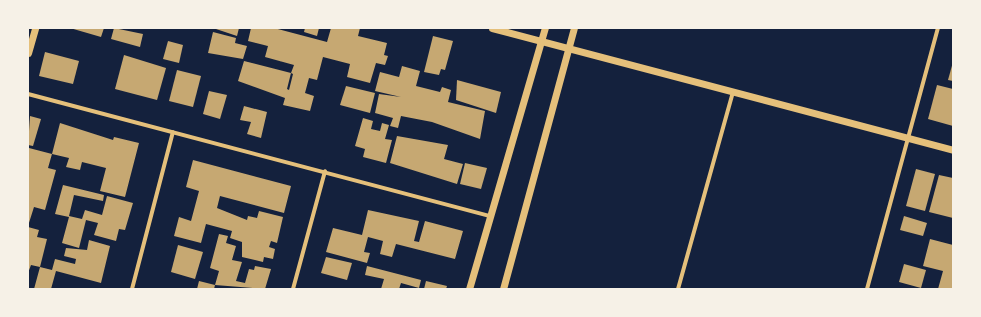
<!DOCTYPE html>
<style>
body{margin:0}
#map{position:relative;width:981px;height:317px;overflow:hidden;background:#14213d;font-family:"Fira Sans Condensed",sans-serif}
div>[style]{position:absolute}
.building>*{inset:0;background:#c6a872}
.minor>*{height:4px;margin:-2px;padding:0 2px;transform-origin:2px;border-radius:2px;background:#e5c07b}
.tertiary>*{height:7px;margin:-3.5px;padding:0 3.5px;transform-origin:3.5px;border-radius:3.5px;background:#e5c07b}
span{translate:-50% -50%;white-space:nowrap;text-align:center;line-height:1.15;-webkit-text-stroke:4px #f6f1e7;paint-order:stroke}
.frame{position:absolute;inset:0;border:29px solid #f6f1e7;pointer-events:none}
</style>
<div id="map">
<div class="building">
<div style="clip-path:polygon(70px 28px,104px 28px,101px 37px)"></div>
<div style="clip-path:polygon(114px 28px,143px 34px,140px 47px,111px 39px)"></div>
<div style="clip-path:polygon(213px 28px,239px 28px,237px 36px)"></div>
<div style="clip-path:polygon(evenodd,251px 28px,274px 28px,327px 42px,331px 28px,360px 28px,358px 36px,387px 43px,384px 55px,388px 56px,385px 65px,376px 63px,370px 83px,347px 77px,350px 64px,323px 57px,317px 80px,309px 78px,305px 93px,314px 96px,310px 111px,283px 105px,285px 98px,238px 81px,244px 61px,291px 73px,294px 65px,265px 57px,268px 46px,248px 41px,251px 28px,291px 73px,293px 74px,289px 90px,287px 89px,291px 73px)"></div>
<div style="clip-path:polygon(305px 28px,319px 28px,317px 36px,304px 32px)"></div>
<div style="clip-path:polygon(213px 32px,236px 38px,235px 43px,247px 46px,243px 59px,208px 53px)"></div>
<div style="clip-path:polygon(433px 36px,453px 41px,445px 70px,441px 69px,439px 75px,424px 72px)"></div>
<div style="clip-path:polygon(168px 41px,183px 45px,179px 63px,163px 59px)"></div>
<div style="clip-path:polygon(45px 52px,79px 61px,73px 84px,39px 76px)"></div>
<div style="clip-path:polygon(124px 55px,166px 68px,157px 100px,115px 89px)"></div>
<div style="clip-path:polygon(953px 62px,953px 81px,948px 80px)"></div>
<div style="clip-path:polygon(402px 66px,420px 71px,416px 86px,440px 92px,442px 87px,451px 90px,448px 102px,485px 111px,480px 139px,432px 122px,401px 116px,398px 128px,390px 126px,393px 118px,375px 113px,379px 94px,401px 97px,375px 91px,380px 72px,399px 77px)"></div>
<div style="clip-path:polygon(177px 70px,201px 76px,193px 107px,169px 101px)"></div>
<div style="clip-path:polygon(457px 80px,501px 92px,496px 113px,456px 100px)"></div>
<div style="clip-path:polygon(937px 85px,953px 89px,953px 126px,928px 119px)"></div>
<div style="clip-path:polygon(346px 86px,375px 93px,370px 113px,340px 105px)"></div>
<div style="clip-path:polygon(209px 91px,227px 95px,220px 119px,203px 114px)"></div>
<div style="clip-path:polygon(244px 106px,267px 112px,261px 138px,247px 134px,251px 122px,240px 120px)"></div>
<div style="clip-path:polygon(30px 116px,41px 119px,33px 146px,28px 145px)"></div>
<div style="clip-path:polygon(363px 118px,373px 121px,371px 129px,380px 131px,382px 123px,389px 125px,385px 139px,392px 140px,386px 163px,363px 157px,365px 149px,355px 146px)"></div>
<div style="clip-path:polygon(60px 123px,113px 140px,114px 137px,139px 143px,125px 197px,100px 191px,106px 168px,82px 162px,80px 170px,66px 167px,69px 158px,52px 154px)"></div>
<div style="clip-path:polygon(397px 136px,448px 145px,444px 159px,463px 164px,457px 184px,390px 163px)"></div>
<div style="clip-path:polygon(29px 148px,52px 154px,48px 168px,56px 170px,45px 210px,34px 207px,28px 226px)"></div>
<div style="clip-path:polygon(193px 160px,291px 186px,284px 213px,220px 196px,217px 208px,247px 220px,248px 216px,257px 218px,259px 211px,283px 217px,277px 243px,271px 241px,269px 247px,275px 249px,273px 259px,264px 257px,263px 262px,242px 257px,242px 242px,230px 238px,232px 231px,206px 224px,201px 243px,174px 236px,179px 217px,191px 221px,199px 191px,186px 187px)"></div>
<div style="clip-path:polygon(465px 163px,487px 168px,481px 189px,460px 184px)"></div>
<div style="clip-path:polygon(916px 169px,935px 174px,925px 211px,906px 206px)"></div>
<div style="clip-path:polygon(939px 175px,953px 178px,953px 218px,929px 212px)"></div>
<div style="clip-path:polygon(63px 185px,104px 195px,103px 201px,74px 195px,69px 216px,82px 219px,85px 210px,102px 215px,107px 196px,133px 203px,125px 230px,119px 229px,116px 241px,94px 235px,98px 223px,86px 220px,79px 248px,62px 243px,69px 217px,55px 214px)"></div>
<div style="clip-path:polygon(368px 210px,419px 221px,414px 241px,419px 242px,425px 221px,463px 231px,455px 259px,396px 244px,392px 257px,380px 254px,383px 241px,368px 237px,364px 252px,370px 253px,367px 263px,326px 252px,333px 228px,362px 235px)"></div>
<div style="clip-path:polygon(904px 216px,927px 223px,923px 236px,900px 230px)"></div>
<div style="clip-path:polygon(28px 227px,39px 230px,37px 237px,47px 239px,40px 267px,31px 265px,28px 273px)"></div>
<div style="clip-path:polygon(219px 234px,228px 236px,226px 243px,236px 246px,232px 260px,242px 262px,236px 281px,245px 283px,249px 269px,254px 270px,255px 266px,271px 269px,265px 289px,215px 285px,219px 271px,210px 268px)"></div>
<div style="clip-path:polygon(930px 239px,953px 245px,953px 289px,938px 289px,943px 271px,923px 266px)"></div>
<div style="clip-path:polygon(89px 240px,110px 246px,101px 283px,56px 271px,51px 289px,34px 289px,40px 267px,52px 270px,55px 259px,75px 264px,76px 259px,64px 256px,66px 248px,87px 250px)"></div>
<div style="clip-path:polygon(178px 245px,203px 252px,195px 279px,171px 272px)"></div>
<div style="clip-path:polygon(326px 257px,352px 263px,347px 280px,321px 273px)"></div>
<div style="clip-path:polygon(904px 264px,926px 270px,921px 288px,899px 282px)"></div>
<div style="clip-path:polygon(367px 266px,421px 280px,419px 288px,401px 283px,399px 289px,381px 289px,384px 279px,365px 275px)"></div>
<div style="clip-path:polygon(199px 281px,215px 285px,214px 289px,197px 289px)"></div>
<div style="clip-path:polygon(426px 281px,447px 286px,446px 289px,424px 289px)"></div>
</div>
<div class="minor">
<div style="left:28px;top:94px;width:478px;rotate:14.8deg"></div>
<div style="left:132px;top:289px;width:162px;rotate:-75.4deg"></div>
<div style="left:293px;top:289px;width:122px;rotate:-74.8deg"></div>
<div style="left:678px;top:289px;width:205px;rotate:-74.4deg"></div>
<div style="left:867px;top:289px;width:270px;rotate:-74.8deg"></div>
</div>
<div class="tertiary">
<div style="left:492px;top:28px;width:477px;rotate:14.8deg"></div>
<div style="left:28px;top:53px;width:26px;rotate:-74deg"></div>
<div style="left:469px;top:289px;width:272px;rotate:-73.8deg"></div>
<div style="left:503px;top:289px;width:270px;rotate:-74.8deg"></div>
</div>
<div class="frame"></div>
</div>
